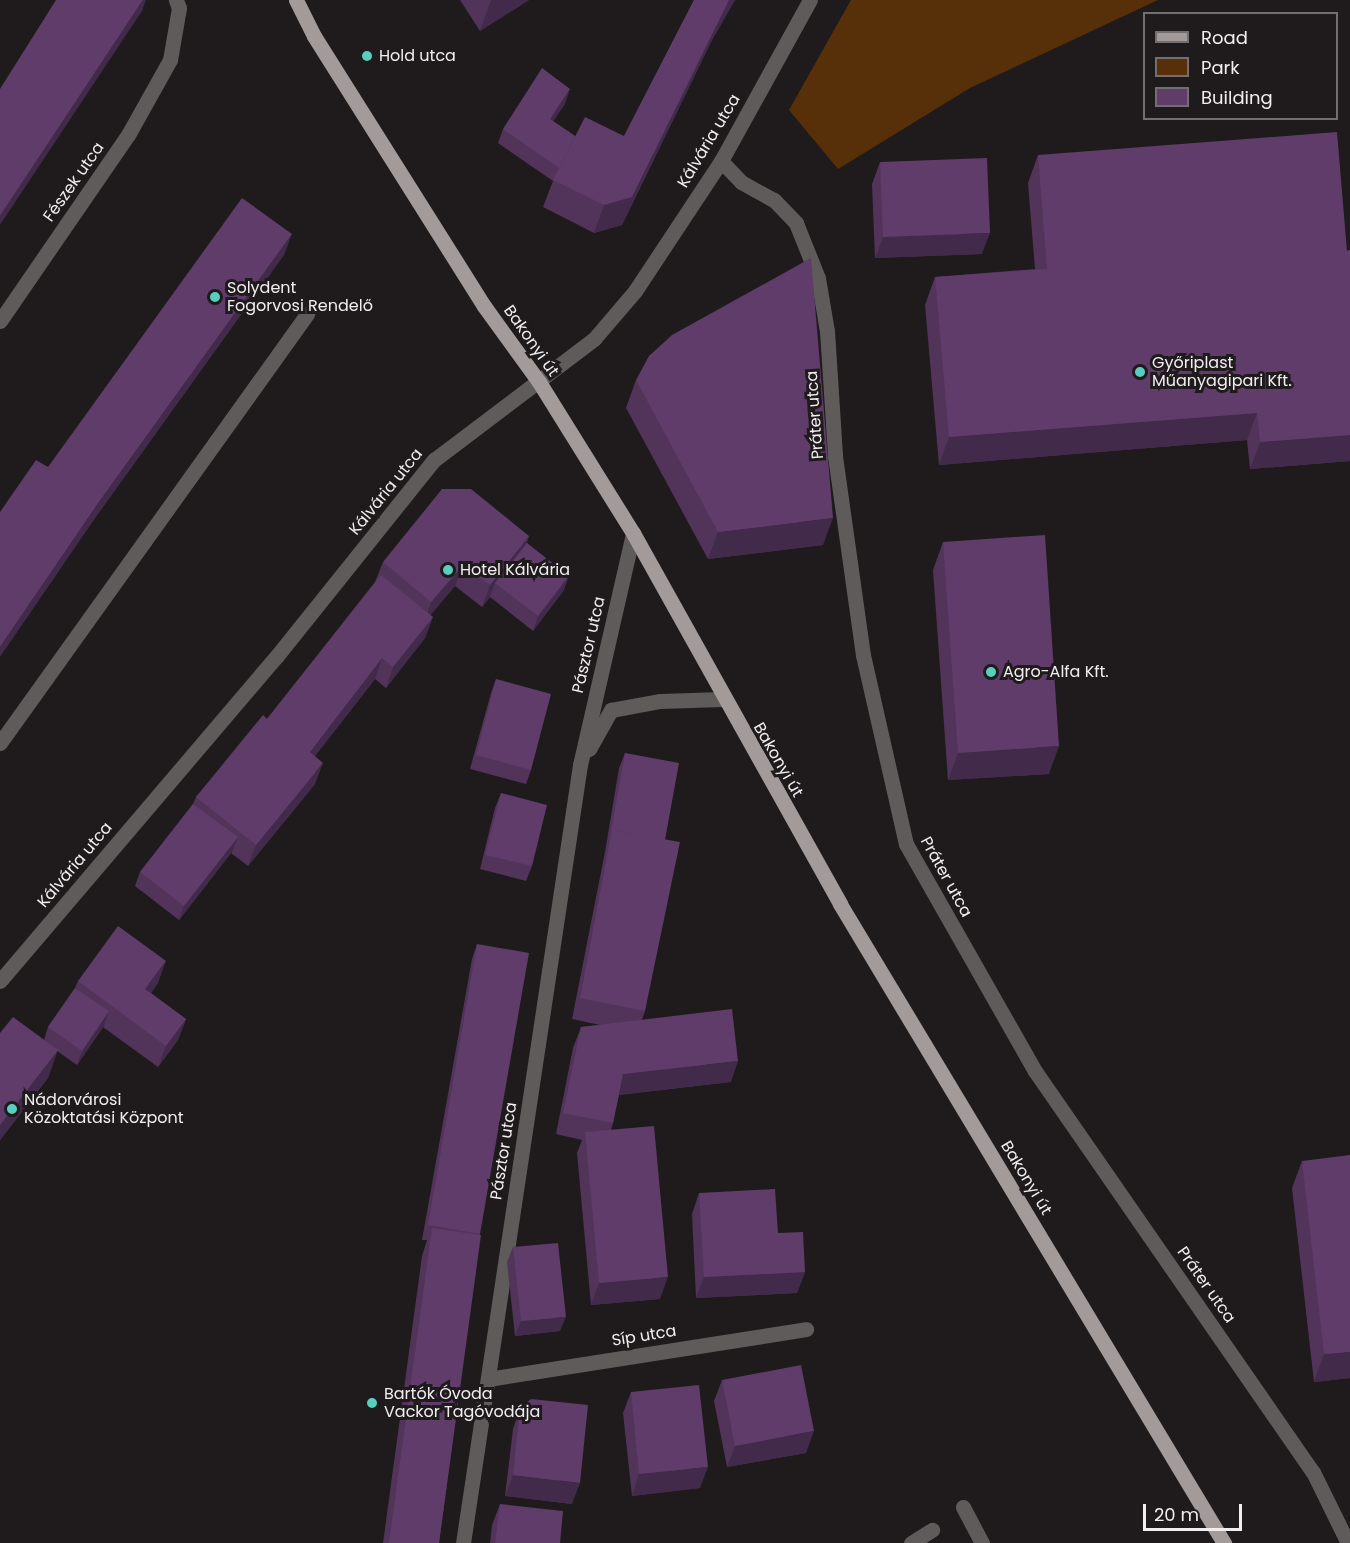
<!DOCTYPE html>
<meta charset="utf-8">
<style>
body{margin:0}
#map{position:relative;width:1350px;height:1543px;overflow:hidden;background:#1f1a1c;font-family:Poppins,sans-serif}
div>[style]{position:absolute}
.green>*{inset:0;background:#573009}
.lane>*{height:15px;margin:-7.5px;padding:0 7.5px;transform-origin:7.5px;border-radius:7.5px;background:#5e5b5a}
.street>*{height:15px;margin:-7.5px;padding:0 7.5px;transform-origin:7.5px;border-radius:7.5px;background:#5e5b5a}
.primary>*{height:15px;margin:-7.5px;padding:0 7.5px;transform-origin:7.5px;border-radius:7.5px;background:#a29b9a}
.wall>*{inset:0;background:#52345a}
.shaded-wall>*{inset:0;background:#422a4a}
.building>*{inset:0;background:#5f3c69}
.dots>*{width:16px;height:16px;translate:-50% -50%;box-sizing:border-box;border:3px solid #1f1a1c;border-radius:50%}
span{translate:-50% -50%;white-space:nowrap;text-align:center;line-height:1.15;-webkit-text-stroke:6px #1f1a1c;paint-order:stroke}
.poi-label{font-size:16px;color:#f2eeef}
.left{translate:0 -50%;text-align:left}
.street-label{font-size:16px;color:#f2eeef}
.legend{position:absolute;left:1143px;top:12px;width:195px;height:108px;box-sizing:border-box;background:#1f1a1c;border:2px solid #736f70;margin:0;padding:8px 10px;list-style:none;font-size:18px;color:#f2eeef}
.legend li{display:flex;align-items:center;gap:12px;height:30px}
.legend b{width:30px;border:2px solid #736f70}
.scale{position:absolute;left:1143px;top:1504px;width:99px;height:27px;box-sizing:border-box;border:3px solid #f2eeef;border-top:0;padding-left:8px;font-size:18px;line-height:21px;white-space:nowrap;color:#f2eeef;-webkit-text-stroke:4px #1f1a1c;paint-order:stroke}
</style>
<div id="map">
<div class="green">
<div style="clip-path:polygon(851px 0,1158px 0,970px 88px,838px 169px,789px 110px)"></div>
</div>
<div class="lane">
<div style="left:0;top:743px;width:528px;rotate:-54.41deg"></div>
</div>
<div class="street">
<div style="left:721px;top:161px;width:29px;rotate:46deg"></div>
<div style="left:741px;top:182px;width:38px;rotate:29deg"></div>
<div style="left:774px;top:200px;width:32px;rotate:46deg"></div>
<div style="left:796px;top:223px;width:59px;rotate:68.2deg"></div>
<div style="left:818px;top:278px;width:54px;rotate:80.4deg"></div>
<div style="left:827px;top:331px;width:125px;rotate:86.3deg"></div>
<div style="left:835px;top:456px;width:201px;rotate:82deg"></div>
<div style="left:863px;top:655px;width:194px;rotate:77.2deg"></div>
<div style="left:906px;top:844px;width:261px;rotate:60.4deg"></div>
<div style="left:1035px;top:1071px;width:488px;rotate:55.3deg"></div>
<div style="left:1313px;top:1472px;width:79px;rotate:63.8deg"></div>
<div style="left:0;top:321px;width:226px;rotate:-55.5deg"></div>
<div style="left:128px;top:135px;width:86px;rotate:-60.8deg"></div>
<div style="left:170px;top:60px;width:53px;rotate:-80.2deg"></div>
<div style="left:179px;top:8px;width:9px;rotate:-111deg"></div>
<div style="left:589px;top:749px;width:45px;rotate:-60.6deg"></div>
<div style="left:611px;top:710px;width:50px;rotate:-10.4deg"></div>
<div style="left:660px;top:701px;width:62px;rotate:-1.8deg"></div>
<div style="left:0;top:981px;width:426px;rotate:-49.6deg"></div>
<div style="left:276px;top:657px;width:253px;rotate:-51.3deg"></div>
<div style="left:434px;top:460px;width:201px;rotate:-37.1deg"></div>
<div style="left:594px;top:339px;width:63px;rotate:-49.5deg"></div>
<div style="left:635px;top:291px;width:156px;rotate:-56.5deg"></div>
<div style="left:721px;top:161px;width:184px;rotate:-61.1deg"></div>
<div style="left:488px;top:1379px;width:322px;rotate:-8.9deg"></div>
<div style="left:963px;top:1507px;width:41px;rotate:62.2deg"></div>
<div style="left:463px;top:1543px;width:787px;rotate:-81.45deg"></div>
<div style="left:580px;top:765px;width:238px;rotate:-77.1deg"></div>
<div style="left:911px;top:1543px;width:25px;rotate:-32deg"></div>
</div>
<div class="primary">
<div style="left:296px;top:0;width:40px;rotate:63.4deg"></div>
<div style="left:314px;top:36px;width:319px;rotate:57.8deg"></div>
<div style="left:484px;top:306px;width:94px;rotate:54.1deg"></div>
<div style="left:539px;top:382px;width:178px;rotate:58.1deg"></div>
<div style="left:633px;top:533px;width:425px;rotate:60.8deg"></div>
<div style="left:840px;top:904px;width:746px;rotate:59deg"></div>
</div>
<div class="wall">
<div style="clip-path:polygon(460px 0,529px 0,480px 31px)"></div>
<div style="clip-path:polygon(694px 0,735px 0,712px 40px,622px 225px,594px 233px,543px 207px,553px 181px,498px 143px,503px 129px,565px 104px,553px 121px,575px 136px,624px 136px)"></div>
<div style="clip-path:polygon(1038px 155px,1347px 251px,1350px 250px,1350px 461px,1250px 469px,1247px 440px,939px 465px,925px 305px,935px 277px,1035px 269px,1028px 183px)"></div>
<div style="clip-path:polygon(880px 162px,982px 254px,875px 258px,872px 184px)"></div>
<div style="clip-path:polygon(636px 380px,823px 545px,708px 559px,626px 408px)"></div>
<div style="clip-path:polygon(529px 536px,527px 543px,564px 590px,533px 631px,490px 597px,482px 607px,455px 586px,430px 615px,433px 617px,425px 638px,386px 688px,375px 679px,315px 756px,315px 784px,248px 866px,231px 853px,179px 920px,135px 886px,140px 872px,193px 804px,196px 797px,267px 719px,375px 582px,383px 562px)"></div>
<div style="clip-path:polygon(943px 542px,1049px 774px,948px 780px,933px 570px)"></div>
<div style="clip-path:polygon(496px 679px,531px 770px,526px 784px,470px 769px,491px 693px)"></div>
<div style="clip-path:polygon(625px 753px,665px 840px,645px 1011px,642px 1020px,731px 1082px,619px 1095px,613px 1123px,611px 1130px,660px 1299px,591px 1305px,577px 1153px,582px 1140px,556px 1134px,573px 1048px,581px 1027px,600px 1025px,572px 1019px,605px 852px,619px 768px)"></div>
<div style="clip-path:polygon(501px 793px,532px 866px,526px 881px,480px 869px,495px 808px)"></div>
<div style="clip-path:polygon(477px 944px,480px 1235px,439px 1543px,383px 1543px,422px 1256px,427px 1240px,422px 1240px,472px 959px)"></div>
<div style="clip-path:polygon(78px 981px,158px 983px,151px 993px,186px 1019px,178px 1040px,158px 1067px,103px 1027px,77px 1065px,57px 1051px,48px 1078px,0 1140px,0 1033px,44px 1040px,48px 1027px,75px 988px)"></div>
<div style="clip-path:polygon(1302px 1161px,1350px 1378px,1314px 1382px,1292px 1188px)"></div>
<div style="clip-path:polygon(699px 1193px,778px 1233px,805px 1272px,797px 1293px,696px 1298px,692px 1214px)"></div>
<div style="clip-path:polygon(513px 1247px,560px 1331px,515px 1336px,507px 1262px)"></div>
<div style="clip-path:polygon(722px 1380px,806px 1453px,727px 1467px,714px 1401px)"></div>
<div style="clip-path:polygon(631px 1392px,700px 1488px,632px 1496px,623px 1413px)"></div>
<div style="clip-path:polygon(520px 1408px,572px 1504px,505px 1496px,513px 1429px)"></div>
<div style="clip-path:polygon(500px 1504px,560px 1543px,490px 1543px,492px 1525px)"></div>
</div>
<div class="shaded-wall">
<div style="clip-path:polygon(143px 0,146px 0,142px 11px,0 225px,0 216px)"></div>
<div style="clip-path:polygon(491px 0,529px 0,480px 31px)"></div>
<div style="clip-path:polygon(729px 0,735px 0,712px 40px,622px 225px,594px 233px,604px 205px)"></div>
<div style="clip-path:polygon(570px 89px,565px 104px,545px 134px,550px 119px)"></div>
<div style="clip-path:polygon(990px 233px,982px 254px,875px 258px,883px 237px)"></div>
<div style="clip-path:polygon(292px 234px,284px 255px,91px 524px,0 657px,0 647px,99px 502px)"></div>
<div style="clip-path:polygon(1257px 413px,1247px 440px,939px 465px,949px 437px)"></div>
<div style="clip-path:polygon(1350px 435px,1350px 461px,1250px 469px,1260px 442px)"></div>
<div style="clip-path:polygon(833px 518px,823px 545px,708px 559px,718px 532px)"></div>
<div style="clip-path:polygon(529px 536px,521px 557px,495px 583px,490px 597px,482px 607px,490px 585px)"></div>
<div style="clip-path:polygon(463px 565px,455px 586px,424px 623px,431px 602px)"></div>
<div style="clip-path:polygon(569px 576px,564px 590px,533px 631px,538px 616px)"></div>
<div style="clip-path:polygon(433px 617px,425px 638px,386px 688px,393px 667px)"></div>
<div style="clip-path:polygon(382px 658px,375px 679px,302px 773px,310px 752px)"></div>
<div style="clip-path:polygon(1059px 746px,1049px 774px,948px 780px,958px 753px)"></div>
<div style="clip-path:polygon(323px 763px,315px 784px,248px 866px,256px 845px)"></div>
<div style="clip-path:polygon(238px 837px,232px 852px,179px 920px,184px 906px)"></div>
<div style="clip-path:polygon(166px 961px,158px 983px,138px 1010px,145px 989px)"></div>
<div style="clip-path:polygon(109px 1011px,104px 1026px,77px 1065px,82px 1051px)"></div>
<div style="clip-path:polygon(186px 1019px,178px 1040px,158px 1067px,166px 1046px)"></div>
<div style="clip-path:polygon(58px 1050px,48px 1078px,0 1140px,0 1125px)"></div>
<div style="clip-path:polygon(738px 1061px,731px 1082px,615px 1095px,623px 1074px)"></div>
<div style="clip-path:polygon(805px 1272px,797px 1293px,696px 1298px,704px 1277px)"></div>
<div style="clip-path:polygon(668px 1277px,660px 1299px,591px 1305px,599px 1283px)"></div>
<div style="clip-path:polygon(566px 1317px,560px 1331px,515px 1336px,521px 1321px)"></div>
<div style="clip-path:polygon(1350px 1352px,1350px 1378px,1314px 1382px,1324px 1354px)"></div>
<div style="clip-path:polygon(814px 1431px,806px 1453px,727px 1467px,735px 1446px)"></div>
<div style="clip-path:polygon(708px 1467px,700px 1488px,632px 1496px,639px 1474px)"></div>
<div style="clip-path:polygon(513px 1475px,580px 1483px,572px 1504px,505px 1496px)"></div>
</div>
<div class="building">
<div style="clip-path:polygon(56px 0,143px 0,0 216px,0 89px)"></div>
<div style="clip-path:polygon(694px 0,729px 0,632px 197px,604px 205px,553px 180px,585px 117px,624px 136px)"></div>
<div style="clip-path:polygon(542px 68px,570px 89px,550px 119px,575px 136px,559px 168px,503px 129px)"></div>
<div style="clip-path:polygon(1337px 132px,1347px 251px,1350px 250px,1350px 435px,1260px 442px,1257px 413px,949px 437px,935px 277px,1047px 269px,1038px 155px)"></div>
<div style="clip-path:polygon(987px 158px,990px 233px,883px 237px,880px 162px)"></div>
<div style="clip-path:polygon(242px 198px,292px 234px,99px 502px,0 647px,0 512px,36px 460px,48px 467px)"></div>
<div style="clip-path:polygon(811px 258px,833px 518px,718px 532px,636px 380px,649px 356px,672px 335px)"></div>
<div style="clip-path:polygon(442px 489px,471px 489px,529px 536px,490px 585px,463px 565px,431px 602px,383px 562px)"></div>
<div style="clip-path:polygon(1045px 535px,1059px 746px,958px 753px,943px 542px)"></div>
<div style="clip-path:polygon(527px 543px,569px 576px,538px 616px,495px 583px)"></div>
<div style="clip-path:polygon(381px 575px,433px 617px,393px 667px,382px 658px,310px 752px,323px 763px,256px 845px,196px 797px,263px 715px,267px 719px)"></div>
<div style="clip-path:polygon(496px 679px,551px 694px,531px 770px,476px 755px)"></div>
<div style="clip-path:polygon(625px 753px,679px 763px,665px 840px,612px 830px,610px 837px)"></div>
<div style="clip-path:polygon(501px 793px,547px 805px,532px 866px,485px 855px)"></div>
<div style="clip-path:polygon(193px 804px,238px 837px,184px 906px,140px 872px)"></div>
<div style="clip-path:polygon(612px 830px,680px 842px,645px 1011px,580px 998px)"></div>
<div style="clip-path:polygon(118px 926px,166px 961px,145px 989px,186px 1019px,166px 1046px,78px 981px)"></div>
<div style="clip-path:polygon(477px 944px,529px 953px,480px 1234px,428px 1225px)"></div>
<div style="clip-path:polygon(75px 988px,109px 1011px,82px 1051px,48px 1027px)"></div>
<div style="clip-path:polygon(732px 1009px,738px 1061px,623px 1074px,613px 1123px,563px 1113px,581px 1027px)"></div>
<div style="clip-path:polygon(13px 1017px,58px 1050px,0 1125px,0 1033px)"></div>
<div style="clip-path:polygon(654px 1126px,668px 1277px,599px 1283px,585px 1132px)"></div>
<div style="clip-path:polygon(1350px 1155px,1350px 1352px,1324px 1354px,1302px 1161px)"></div>
<div style="clip-path:polygon(775px 1189px,778px 1233px,803px 1232px,805px 1272px,704px 1277px,699px 1193px)"></div>
<div style="clip-path:polygon(432px 1228px,481px 1235px,439px 1543px,389px 1543px)"></div>
<div style="clip-path:polygon(558px 1243px,566px 1317px,521px 1321px,513px 1247px)"></div>
<div style="clip-path:polygon(801px 1365px,814px 1431px,735px 1446px,722px 1380px)"></div>
<div style="clip-path:polygon(699px 1385px,708px 1467px,639px 1474px,631px 1392px)"></div>
<div style="clip-path:polygon(531px 1399px,588px 1405px,580px 1483px,513px 1475px,520px 1408px)"></div>
<div style="clip-path:polygon(500px 1504px,563px 1511px,560px 1543px,495px 1543px)"></div>
</div>
<div class="dots">
<div style="left:367px;top:56px;background:#59cebe"></div>
<div style="left:215px;top:297px;background:#59cebe"></div>
<div style="left:1140px;top:372px;background:#59cebe"></div>
<div style="left:448px;top:570px;background:#59cebe"></div>
<div style="left:991px;top:672px;background:#59cebe"></div>
<div style="left:12px;top:1109px;background:#59cebe"></div>
<div style="left:372px;top:1403px;background:#59cebe"></div>
</div>
<div class="poi-label">
<span class="left" style="left:379px;top:56px">Hold utca</span>
<span class="left" style="left:227px;top:297px">Solydent<br>Fogorvosi Rendelő</span>
<span class="left" style="left:1152px;top:372px">Győriplast<br>Műanyagipari Kft.</span>
<span class="left" style="left:460px;top:570px">Hotel Kálvária</span>
<span class="left" style="left:1003px;top:672px">Agro-Alfa Kft.</span>
<span class="left" style="left:24px;top:1109px">Nádorvárosi<br>Közoktatási Központ</span>
<span class="left" style="left:384px;top:1403px">Bartók Óvoda<br>Vackor Tagóvodája</span>
</div>
<div class="street-label">
<span style="left:709px;top:141px;rotate:-59deg">Kálvária utca</span>
<span style="left:74px;top:182px;rotate:-55deg">Fészek utca</span>
<span style="left:531px;top:341px;rotate:55deg">Bakonyi út</span>
<span style="left:815px;top:415px;rotate:-94deg">Práter utca</span>
<span style="left:386px;top:492px;rotate:-51deg">Kálvária utca</span>
<span style="left:589px;top:645px;rotate:-77deg">Pásztor utca</span>
<span style="left:778px;top:760px;rotate:60deg">Bakonyi út</span>
<span style="left:75px;top:865px;rotate:-50deg">Kálvária utca</span>
<span style="left:946px;top:877px;rotate:61deg">Práter utca</span>
<span style="left:504px;top:1151px;rotate:-81deg">Pásztor utca</span>
<span style="left:1026px;top:1178px;rotate:59deg">Bakonyi út</span>
<span style="left:1206px;top:1285px;rotate:55deg">Práter utca</span>
<span style="left:644px;top:1336px;rotate:-9deg">Síp utca</span>
</div>
<ul class="legend">
<li><b style="height:8px;background:#a29b9a"></b>Road</li>
<li><b style="height:16px;background:#573009"></b>Park</li>
<li><b style="height:16px;background:#5f3c69"></b>Building</li>
</ul>
<div class="scale">20 m</div>
</div>
